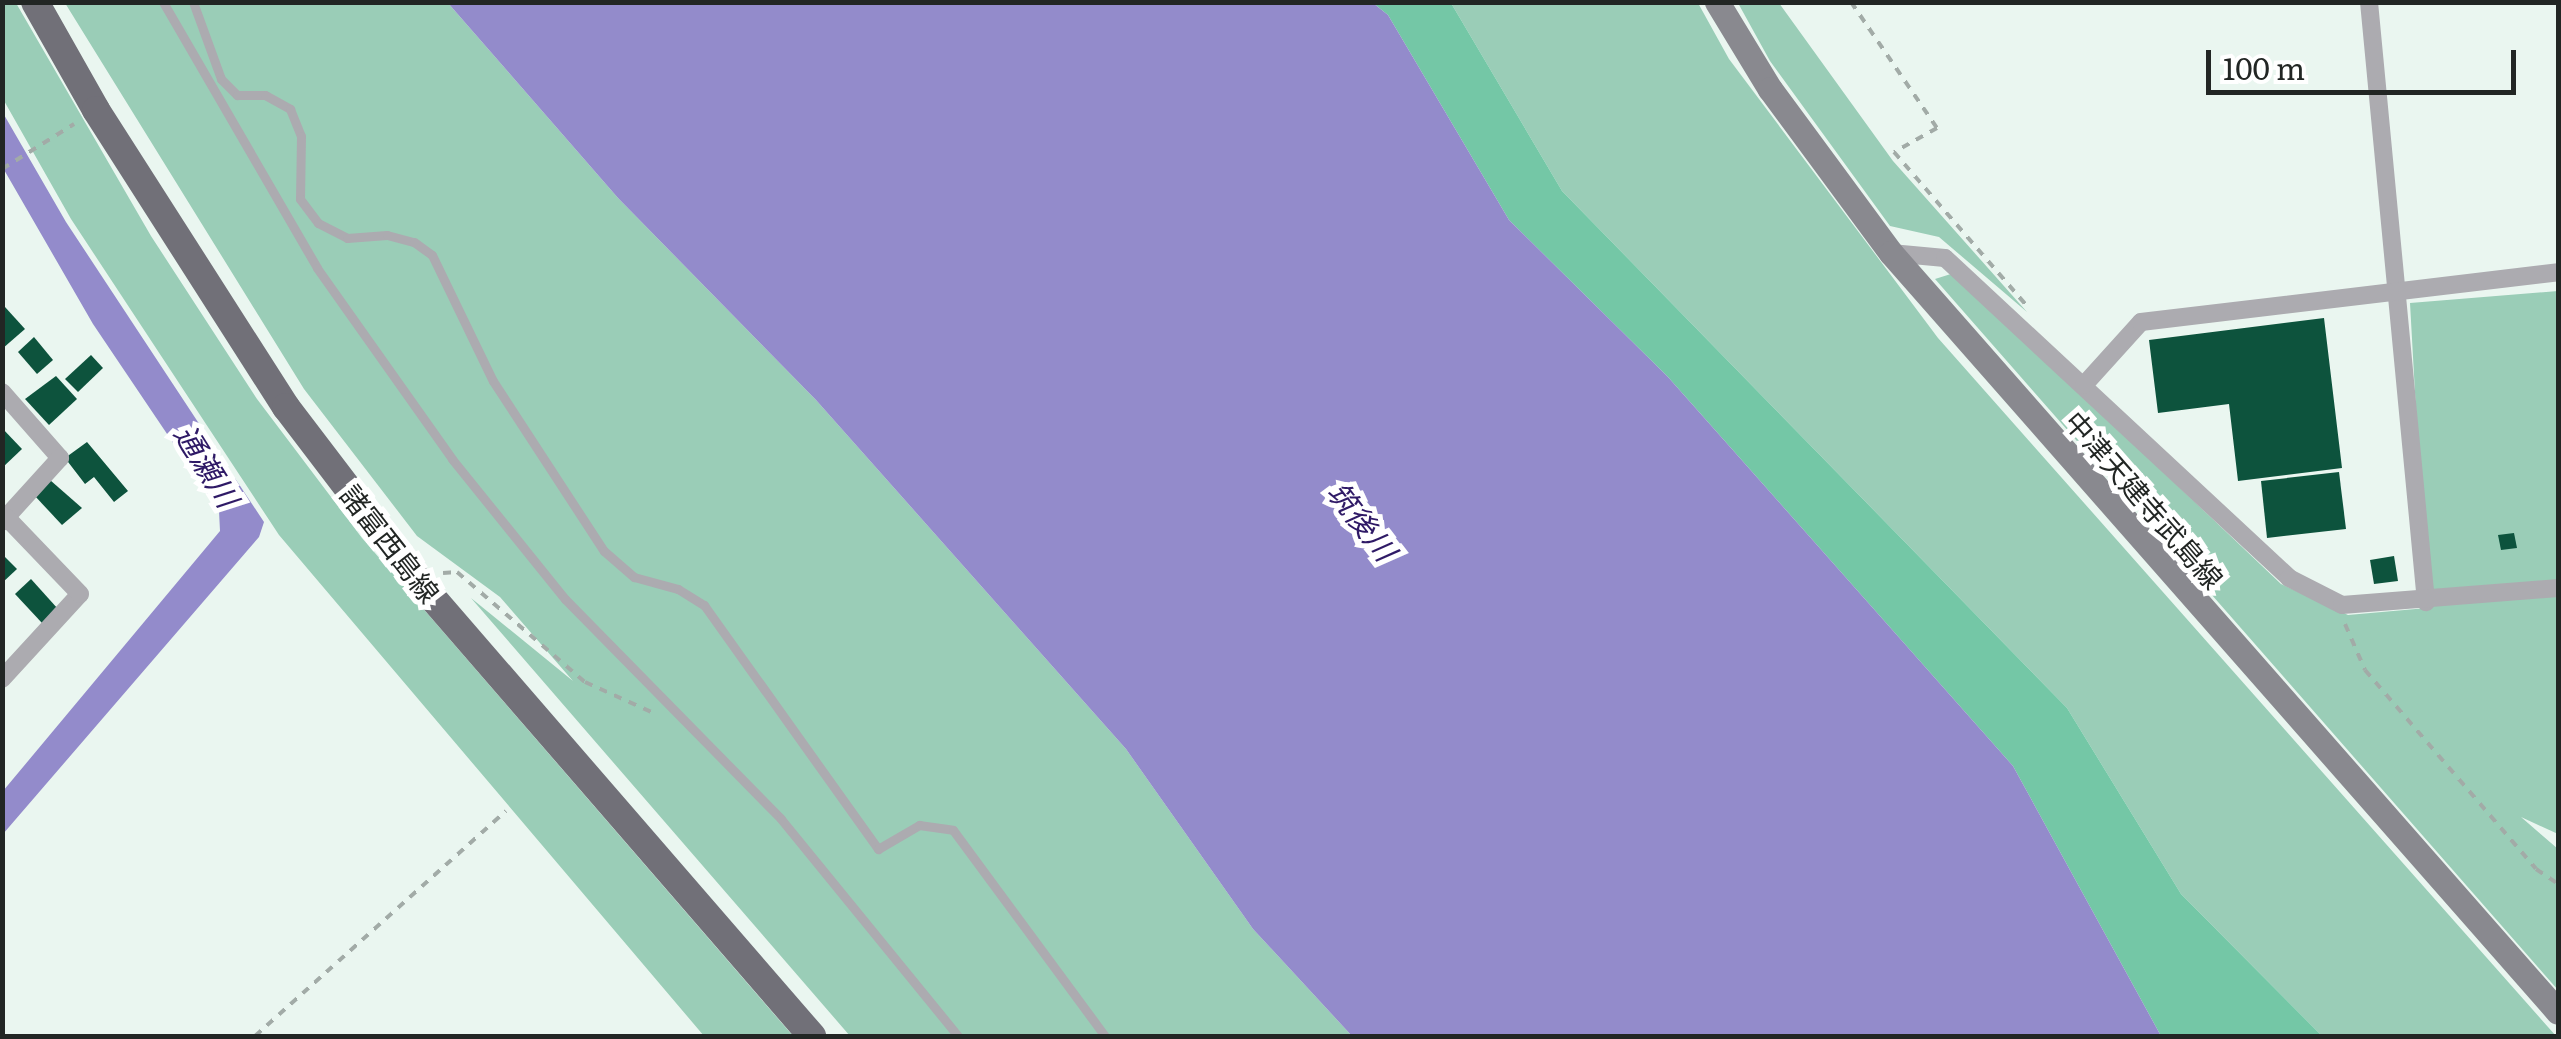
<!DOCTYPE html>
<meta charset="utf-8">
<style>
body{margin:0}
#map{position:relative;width:2561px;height:1039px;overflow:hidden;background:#eaf6f0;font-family:Literata,"Noto Sans JP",serif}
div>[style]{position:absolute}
.green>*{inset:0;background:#9acdb7}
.forest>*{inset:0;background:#74c7a6}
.water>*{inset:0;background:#938bcb}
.building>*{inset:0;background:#0d533d}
.path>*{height:4px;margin-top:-2px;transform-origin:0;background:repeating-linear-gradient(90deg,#a2aba7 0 8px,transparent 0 16px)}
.lane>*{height:9px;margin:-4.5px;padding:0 4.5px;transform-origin:4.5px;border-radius:4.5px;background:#acabb0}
.street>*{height:18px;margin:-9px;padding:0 9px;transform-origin:9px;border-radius:9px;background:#acabb0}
.secondary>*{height:25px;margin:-12.5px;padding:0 12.5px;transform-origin:12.5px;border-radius:12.5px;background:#89898f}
.primary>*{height:28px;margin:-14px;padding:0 14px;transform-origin:14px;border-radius:14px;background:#717078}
span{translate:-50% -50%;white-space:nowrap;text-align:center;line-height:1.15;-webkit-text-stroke:10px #fff;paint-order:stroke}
.street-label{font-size:28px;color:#222624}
.water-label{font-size:30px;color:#2f1a66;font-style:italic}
.frame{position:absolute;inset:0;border:5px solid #222624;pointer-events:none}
.scale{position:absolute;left:2206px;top:50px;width:310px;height:45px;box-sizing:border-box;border:5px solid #222624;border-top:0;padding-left:12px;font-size:30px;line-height:35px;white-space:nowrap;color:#222624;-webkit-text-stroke:8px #fff;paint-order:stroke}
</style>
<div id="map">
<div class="green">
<div style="clip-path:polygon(2px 3px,16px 3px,151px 236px,257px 399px,362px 538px,793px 1036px,704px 1036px,279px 535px,71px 219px,3px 99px)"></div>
<div style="clip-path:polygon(65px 3px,448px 3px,618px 198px,816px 400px,1126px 749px,1253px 929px,1352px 1036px,850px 1036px,471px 598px,573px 681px,500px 597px,417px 536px,304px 389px)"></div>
<div style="clip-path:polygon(1451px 3px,1698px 3px,1729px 59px,1938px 338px,2556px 1036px,2322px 1036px,2181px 894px,2067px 708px,1562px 191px)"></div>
<div style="clip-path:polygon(1738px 3px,1779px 3px,1893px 161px,2027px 312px,1939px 237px,1890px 226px,1770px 61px)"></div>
<div style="clip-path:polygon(1954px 273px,2281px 584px,2348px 615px,2427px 608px,2410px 303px,2558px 291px,2558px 834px,2521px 817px,2558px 849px,2558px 990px,1935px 279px)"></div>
</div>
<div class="forest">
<div style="clip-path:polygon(1373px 3px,1451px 3px,1562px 191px,2067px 708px,2181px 894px,2322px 1036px,2161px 1036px,2013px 766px,1668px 377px,1509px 220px,1388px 15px)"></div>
</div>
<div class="water">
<div style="clip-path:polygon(448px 3px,1373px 3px,1388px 15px,1509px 220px,1668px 377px,2013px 766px,2161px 1036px,1352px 1036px,1253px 929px,1126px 749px,816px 400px,618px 198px)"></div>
<div style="clip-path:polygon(3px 113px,66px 222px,264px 522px,259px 537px,3px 834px,3px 791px,220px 531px,219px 511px,93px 324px,3px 168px)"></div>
</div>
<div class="building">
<div style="clip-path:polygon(5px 307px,25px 329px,2px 349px,2px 310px)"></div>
<div style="clip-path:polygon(2324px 318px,2342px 468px,2238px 481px,2229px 404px,2158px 413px,2149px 340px)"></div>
<div style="clip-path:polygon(34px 337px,53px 360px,37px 374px,18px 352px)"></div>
<div style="clip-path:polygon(91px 355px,103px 368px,78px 392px,65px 379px)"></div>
<div style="clip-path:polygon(56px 376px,77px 399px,49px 425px,25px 399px)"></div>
<div style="clip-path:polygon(2px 428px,22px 449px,2px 468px)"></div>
<div style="clip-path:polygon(87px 442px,128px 491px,114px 502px,94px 477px,85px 484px,65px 458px)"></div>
<div style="clip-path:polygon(2339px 472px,2346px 529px,2267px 538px,2261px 481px)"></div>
<div style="clip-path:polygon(50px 480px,82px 508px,62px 525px,34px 495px)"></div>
<div style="clip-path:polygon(2514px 533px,2517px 548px,2501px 550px,2498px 535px)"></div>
<div style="clip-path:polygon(2px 554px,17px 569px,2px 583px)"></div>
<div style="clip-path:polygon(2394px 556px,2398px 581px,2374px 584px,2370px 560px)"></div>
<div style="clip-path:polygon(31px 579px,58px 609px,42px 623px,15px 594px)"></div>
</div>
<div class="path">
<div style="left:1851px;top:2px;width:153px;rotate:55.7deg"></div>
<div style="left:1937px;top:128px;width:49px;rotate:150.8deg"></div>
<div style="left:1894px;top:152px;width:203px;rotate:49.2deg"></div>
<div style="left:2px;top:169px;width:85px;rotate:-32deg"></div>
<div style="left:443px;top:573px;width:14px;rotate:-4deg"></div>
<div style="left:457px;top:572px;width:169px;rotate:40.7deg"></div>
<div style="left:585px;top:682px;width:78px;rotate:24.3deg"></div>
<div style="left:2345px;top:624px;width:50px;rotate:66.5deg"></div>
<div style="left:2365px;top:670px;width:262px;rotate:49.3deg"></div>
<div style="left:2536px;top:869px;width:27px;rotate:34deg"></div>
<div style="left:255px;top:1036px;width:337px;rotate:-41.9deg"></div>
</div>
<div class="lane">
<div style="left:163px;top:2px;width:307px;rotate:59.9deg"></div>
<div style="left:317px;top:268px;width:234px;rotate:54.7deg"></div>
<div style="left:452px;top:459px;width:180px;rotate:51.1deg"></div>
<div style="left:565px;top:599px;width:308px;rotate:45.5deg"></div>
<div style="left:781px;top:819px;width:280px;rotate:50.8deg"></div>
<div style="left:193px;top:2px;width:82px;rotate:70deg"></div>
<div style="left:221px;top:79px;width:23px;rotate:45deg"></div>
<div style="left:237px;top:95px;width:28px"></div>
<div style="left:265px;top:95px;width:29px;rotate:29deg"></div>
<div style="left:290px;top:109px;width:29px;rotate:68deg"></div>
<div style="left:301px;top:136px;width:63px;rotate:90.9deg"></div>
<div style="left:300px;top:199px;width:30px;rotate:53deg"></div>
<div style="left:318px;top:223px;width:33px;rotate:27deg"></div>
<div style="left:347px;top:238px;width:40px;rotate:-4.3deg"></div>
<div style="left:387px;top:235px;width:28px;rotate:15deg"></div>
<div style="left:414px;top:242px;width:22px;rotate:36deg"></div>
<div style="left:432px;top:255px;width:140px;rotate:64.2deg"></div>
<div style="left:493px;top:381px;width:203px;rotate:56.9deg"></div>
<div style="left:604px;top:551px;width:40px;rotate:41deg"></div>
<div style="left:634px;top:577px;width:46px;rotate:15.3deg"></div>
<div style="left:678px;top:589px;width:31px;rotate:32deg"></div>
<div style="left:704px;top:605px;width:300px;rotate:54.5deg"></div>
<div style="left:878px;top:849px;width:48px;rotate:-30.3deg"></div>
<div style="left:919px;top:825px;width:34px;rotate:8deg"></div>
<div style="left:953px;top:830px;width:256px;rotate:53.6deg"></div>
</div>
<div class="street">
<div style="left:2369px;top:2px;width:603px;rotate:84.57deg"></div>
<div style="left:1891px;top:253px;width:54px;rotate:5.3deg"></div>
<div style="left:1945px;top:258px;width:470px;rotate:42.9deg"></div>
<div style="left:2289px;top:578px;width:59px;rotate:27deg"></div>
<div style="left:2342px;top:605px;width:217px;rotate:-4.5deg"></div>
<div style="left:2084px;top:385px;width:85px;rotate:-47.9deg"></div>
<div style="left:2141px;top:322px;width:420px;rotate:-6.8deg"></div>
<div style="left:2px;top:392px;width:88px;rotate:48.7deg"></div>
<div style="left:60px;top:458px;width:86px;rotate:132.2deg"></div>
<div style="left:2px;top:679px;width:115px;rotate:-47.5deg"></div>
<div style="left:80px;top:594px;width:105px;rotate:-133.8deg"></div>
</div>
<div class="secondary">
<div style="left:1717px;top:2px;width:102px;rotate:58.7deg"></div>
<div style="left:1770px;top:89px;width:204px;rotate:53.6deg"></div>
<div style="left:1891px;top:253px;width:1010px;rotate:48.69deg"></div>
</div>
<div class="primary">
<div style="left:35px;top:2px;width:124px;rotate:60.5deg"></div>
<div style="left:96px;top:110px;width:353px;rotate:57.4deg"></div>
<div style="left:286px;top:407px;width:228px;rotate:52.7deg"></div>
<div style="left:424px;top:588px;width:593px;rotate:49.11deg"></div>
</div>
<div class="street-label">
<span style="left:2145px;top:499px;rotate:49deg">中津天建寺武島線</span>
<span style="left:391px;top:543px;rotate:52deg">諸富西島線</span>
</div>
<div class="water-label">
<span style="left:208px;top:465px;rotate:58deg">通瀬川</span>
<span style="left:1363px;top:520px;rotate:52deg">筑後川</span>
</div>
<div class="frame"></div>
<div class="scale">100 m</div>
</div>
